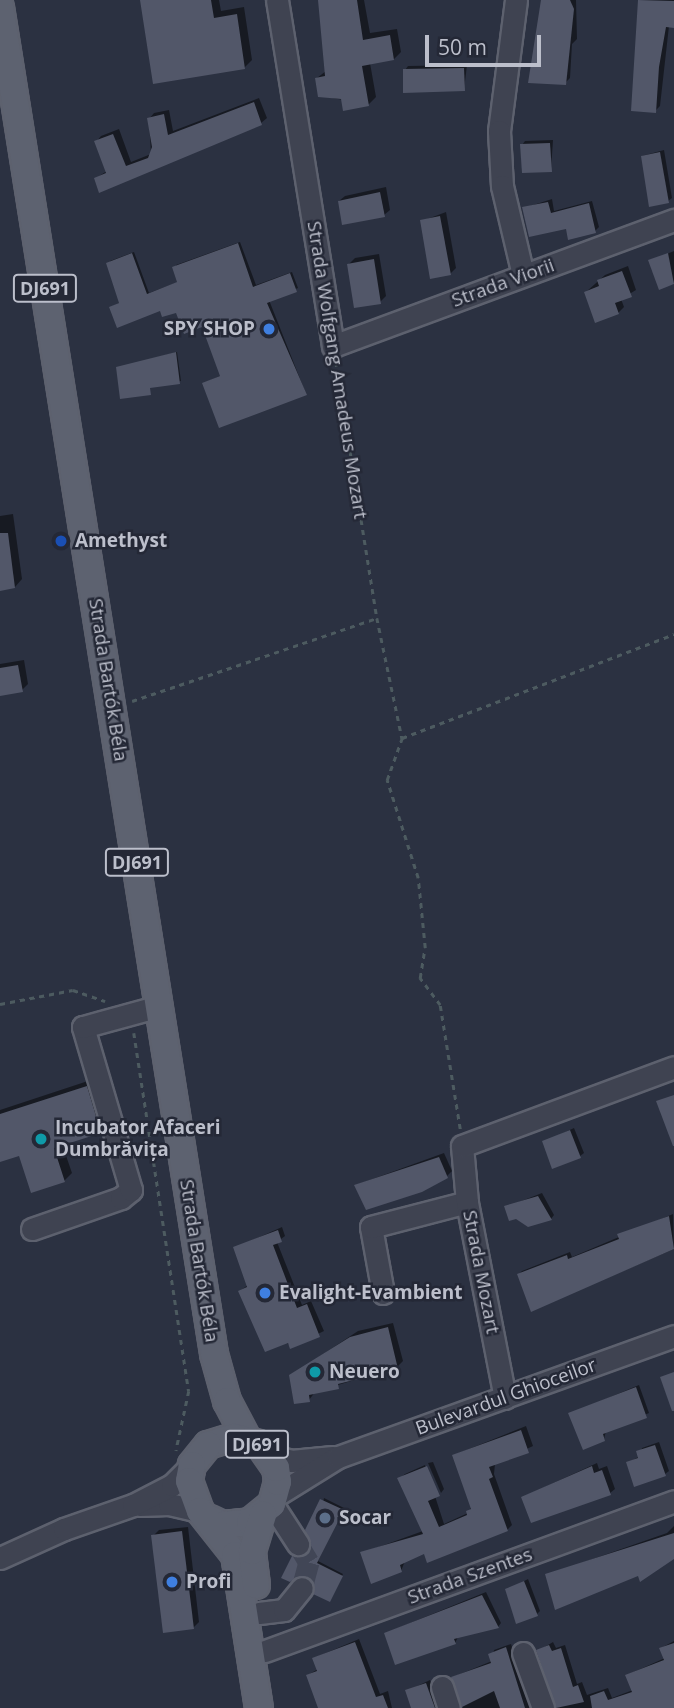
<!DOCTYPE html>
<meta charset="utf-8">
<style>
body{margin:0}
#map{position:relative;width:674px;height:1708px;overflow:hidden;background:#2b3141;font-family:"Open Sans",sans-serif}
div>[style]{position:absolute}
.shadow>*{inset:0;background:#0007}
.building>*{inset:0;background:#525769}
.minor-tunnel>*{height:21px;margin-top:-10.5px;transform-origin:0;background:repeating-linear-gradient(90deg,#414656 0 21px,transparent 0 31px)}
.path>*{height:2.5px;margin-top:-1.25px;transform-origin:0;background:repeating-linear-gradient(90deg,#4d5b60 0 5px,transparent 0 10px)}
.roads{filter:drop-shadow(2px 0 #5d616e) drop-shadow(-2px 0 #5d616e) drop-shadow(0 2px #5d616e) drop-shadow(0 -2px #5d616e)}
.minor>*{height:21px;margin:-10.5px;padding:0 10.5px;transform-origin:10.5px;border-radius:10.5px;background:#3f4351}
.major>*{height:26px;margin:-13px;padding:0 13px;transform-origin:13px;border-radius:13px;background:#5d6270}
.dots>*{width:19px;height:19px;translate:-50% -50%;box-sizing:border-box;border:4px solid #242836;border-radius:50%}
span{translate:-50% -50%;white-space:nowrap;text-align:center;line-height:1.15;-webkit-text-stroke:5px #242836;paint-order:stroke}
.shield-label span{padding:2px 5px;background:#242836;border:2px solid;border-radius:5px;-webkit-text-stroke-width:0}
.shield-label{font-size:18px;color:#bcbfcb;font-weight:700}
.street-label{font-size:19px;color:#bcbfcb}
.poi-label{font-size:19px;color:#bcbfcb;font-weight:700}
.right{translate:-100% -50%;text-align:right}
.left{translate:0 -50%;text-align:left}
.scale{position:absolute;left:425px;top:35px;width:116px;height:32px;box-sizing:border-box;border:4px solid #bcbfcb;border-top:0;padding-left:9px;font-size:21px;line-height:24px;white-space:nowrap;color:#bcbfcb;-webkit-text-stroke:5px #242836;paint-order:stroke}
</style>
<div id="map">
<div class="shadow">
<div style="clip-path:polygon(142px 0,219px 0,221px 11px,244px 7px,252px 60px,244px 68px)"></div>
<div style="clip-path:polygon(320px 0,364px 0,370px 33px,397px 29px,401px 52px,394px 59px,370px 63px,376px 97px,369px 104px,332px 98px,317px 78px,326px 71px)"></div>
<div style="clip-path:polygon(543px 0,576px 0,577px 39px,572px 44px,570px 78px,565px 83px,530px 81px)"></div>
<div style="clip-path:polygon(640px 0,674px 0,674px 26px,669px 26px,660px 106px,655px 111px,633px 110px)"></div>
<div style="clip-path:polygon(467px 65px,464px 90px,405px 70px,408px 66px)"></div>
<div style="clip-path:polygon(259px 98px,267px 118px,261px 123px,96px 178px,107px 171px,96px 142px,101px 136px,119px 129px,131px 162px,151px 154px,149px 119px,154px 113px,169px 110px,173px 131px)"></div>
<div style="clip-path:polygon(553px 140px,551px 170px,522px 145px,525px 141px)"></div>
<div style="clip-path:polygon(664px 150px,672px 198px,668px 201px,642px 156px)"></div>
<div style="clip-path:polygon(386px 187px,390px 210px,384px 215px,339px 201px,345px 196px)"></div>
<div style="clip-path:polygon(552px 199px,554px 211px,592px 201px,599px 227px,595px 231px,567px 227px,524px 208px)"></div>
<div style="clip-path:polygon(446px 212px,456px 268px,450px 274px,422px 221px)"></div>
<div style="clip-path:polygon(240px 242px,256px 285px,292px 272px,298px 288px,269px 300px,306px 394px,204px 383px,222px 375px,203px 324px,177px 311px,111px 307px,121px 302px,110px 261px,134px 252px,149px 293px,178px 282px,176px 265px)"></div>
<div style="clip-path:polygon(674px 251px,674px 284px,660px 288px,650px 261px)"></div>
<div style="clip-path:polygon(379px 254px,386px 296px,380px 302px,349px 264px,355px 258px)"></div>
<div style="clip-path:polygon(628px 266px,636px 290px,621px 299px,624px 307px,618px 313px,586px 292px,605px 275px)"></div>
<div style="clip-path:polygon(177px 352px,181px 381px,150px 386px,150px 394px,117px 368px)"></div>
<div style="clip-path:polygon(13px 514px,22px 579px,15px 587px,0 589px,0 516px)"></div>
<div style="clip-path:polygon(24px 660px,28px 684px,22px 690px,0 694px,0 664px)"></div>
<div style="clip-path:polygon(94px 1079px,107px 1124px,100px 1131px,62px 1144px,72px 1173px,64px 1181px,20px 1154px,0 1161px,0 1110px)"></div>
<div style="clip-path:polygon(574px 1128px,584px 1153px,580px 1156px,544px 1142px)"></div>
<div style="clip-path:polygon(444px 1153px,452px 1171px,447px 1176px,356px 1185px)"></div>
<div style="clip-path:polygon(542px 1193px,554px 1215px,551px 1219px,506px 1207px)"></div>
<div style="clip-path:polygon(673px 1214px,674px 1249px,532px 1310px,519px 1274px,522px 1271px,570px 1252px,572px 1257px)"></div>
<div style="clip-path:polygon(282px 1227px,285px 1236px,277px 1242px,302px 1305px,311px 1301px,324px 1331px,291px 1347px,240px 1291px,248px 1285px,235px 1248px)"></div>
<div style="clip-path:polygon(393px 1323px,403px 1361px,397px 1367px,315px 1392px,309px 1400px,290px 1376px,358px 1331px)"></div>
<div style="clip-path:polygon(639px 1385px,649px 1413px,606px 1431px,604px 1439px,570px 1414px)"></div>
<div style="clip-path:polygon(526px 1426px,533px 1446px,495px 1464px,494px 1474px,512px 1525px,507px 1530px,425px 1552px,405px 1561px,401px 1571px,362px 1553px,423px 1531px,399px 1479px,405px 1474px,425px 1465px,444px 1524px,468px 1513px,472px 1506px,454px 1455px)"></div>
<div style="clip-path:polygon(659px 1442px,669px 1471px,665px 1474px,628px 1463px,640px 1456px,642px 1448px)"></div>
<div style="clip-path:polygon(433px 1462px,444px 1489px,441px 1493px,428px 1463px)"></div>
<div style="clip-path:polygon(597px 1463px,599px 1469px,607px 1466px,615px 1489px,610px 1493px,523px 1497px)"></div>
<div style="clip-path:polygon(324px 1498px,344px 1508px,318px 1561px,343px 1574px,331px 1598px,294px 1557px,312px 1550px)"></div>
<div style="clip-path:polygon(674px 1526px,674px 1557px,547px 1575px,667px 1533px)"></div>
<div style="clip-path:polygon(188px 1527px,199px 1622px,193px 1628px,153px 1536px,159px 1530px)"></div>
<div style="clip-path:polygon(528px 1579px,540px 1611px,537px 1614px,507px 1590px)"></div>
<div style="clip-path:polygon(486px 1592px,501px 1623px,498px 1627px,458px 1637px,455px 1643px,386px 1633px)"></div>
<div style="clip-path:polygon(359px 1639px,380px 1694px,388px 1691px,392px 1708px,319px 1708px,308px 1675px,318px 1669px,314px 1658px)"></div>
<div style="clip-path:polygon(674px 1641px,674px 1708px,556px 1708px,538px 1651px,553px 1642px,556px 1648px,565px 1645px,577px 1684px,582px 1682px,587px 1695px,608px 1688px,612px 1698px,633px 1690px,627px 1675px,665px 1658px,661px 1648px)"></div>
<div style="clip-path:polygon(511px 1644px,532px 1708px,463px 1708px,453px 1677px,492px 1661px,494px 1650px)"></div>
<div style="clip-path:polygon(430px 1680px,440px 1708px,413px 1708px,407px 1691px)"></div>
</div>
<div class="building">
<div style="clip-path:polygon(140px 0,211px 0,214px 18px,237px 14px,245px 69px,153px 84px)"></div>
<div style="clip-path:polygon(318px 0,357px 0,363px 40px,390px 35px,394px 60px,362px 66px,369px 106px,343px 111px,341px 99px,318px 97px,315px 78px,325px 76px)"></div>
<div style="clip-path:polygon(541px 0,570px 0,574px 9px,566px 85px,528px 83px)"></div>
<div style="clip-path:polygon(638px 0,674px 1px,674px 28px,666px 27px,659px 67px,656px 113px,631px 111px)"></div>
<div style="clip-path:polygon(464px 68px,465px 91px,403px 93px,403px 69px)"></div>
<div style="clip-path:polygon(254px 102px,262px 125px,99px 193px,94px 178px,106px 173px,94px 141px,113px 134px,126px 166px,148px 158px,152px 147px,147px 118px,164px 114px,168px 135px)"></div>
<div style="clip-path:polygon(550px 143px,552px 172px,522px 173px,520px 144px)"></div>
<div style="clip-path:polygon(660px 152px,669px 203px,649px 207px,641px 156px)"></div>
<div style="clip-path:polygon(380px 192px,385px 217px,342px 225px,338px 201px)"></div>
<div style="clip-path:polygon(548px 202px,551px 213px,589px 203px,596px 233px,568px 240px,566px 229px,529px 237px,522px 207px)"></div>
<div style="clip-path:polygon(440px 216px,451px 275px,430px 279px,420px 220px)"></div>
<div style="clip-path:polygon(238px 243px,253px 287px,290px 273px,297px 292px,267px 303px,307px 395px,219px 428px,202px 383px,220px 376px,202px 327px,184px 334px,176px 313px,162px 317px,160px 311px,117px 328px,109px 307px,119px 303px,106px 263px,132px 253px,147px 294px,177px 282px,172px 267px)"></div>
<div style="clip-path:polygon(668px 253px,674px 284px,659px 290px,648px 260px)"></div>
<div style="clip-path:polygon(374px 259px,381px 304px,354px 308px,347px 264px)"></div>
<div style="clip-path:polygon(622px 271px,632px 297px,615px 303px,619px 314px,595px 323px,584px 292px,599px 286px,597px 280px)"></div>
<div style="clip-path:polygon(176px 352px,180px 384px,150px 388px,151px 395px,120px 399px,116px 367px)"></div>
<div style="clip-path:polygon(0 533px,8px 533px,15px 588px,0 591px)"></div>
<div style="clip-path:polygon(18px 665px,23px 692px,0 696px,0 668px)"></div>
<div style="clip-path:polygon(87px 1086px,101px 1133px,54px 1148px,65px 1182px,31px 1193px,19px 1156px,0 1162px,0 1114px)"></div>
<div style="clip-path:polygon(674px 1095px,674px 1146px,673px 1146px,656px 1101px)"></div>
<div style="clip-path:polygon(570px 1130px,581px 1158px,552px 1169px,542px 1141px)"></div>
<div style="clip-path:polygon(439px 1157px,448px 1178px,422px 1192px,366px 1210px,354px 1185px)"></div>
<div style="clip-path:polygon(538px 1196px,552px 1220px,528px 1227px,516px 1219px,509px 1221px,504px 1206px)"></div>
<div style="clip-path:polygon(669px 1216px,674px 1249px,531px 1312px,517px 1274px,567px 1255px,568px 1259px,619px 1239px,617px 1234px)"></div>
<div style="clip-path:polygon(278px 1230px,282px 1242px,273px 1245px,297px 1308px,307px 1304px,320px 1337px,290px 1349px,288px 1343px,265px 1352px,238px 1291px,247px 1287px,233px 1247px)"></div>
<div style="clip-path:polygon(388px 1327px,398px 1369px,338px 1384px,339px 1389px,309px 1395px,310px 1402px,294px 1404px,289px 1375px,350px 1337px)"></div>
<div style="clip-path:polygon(674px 1372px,674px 1411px,672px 1411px,660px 1377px)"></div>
<div style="clip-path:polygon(636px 1387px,647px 1418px,603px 1434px,605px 1441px,583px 1450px,568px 1413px)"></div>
<div style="clip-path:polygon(521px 1430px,529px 1453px,489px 1467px,493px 1477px,489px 1479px,508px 1531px,427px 1563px,424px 1554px,400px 1565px,402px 1572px,371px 1584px,360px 1552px,423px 1534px,397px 1478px,427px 1466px,440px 1496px,428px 1501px,439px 1527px,467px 1515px,466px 1511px,471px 1509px,452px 1455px)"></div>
<div style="clip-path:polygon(655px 1445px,666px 1476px,634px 1487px,626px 1462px,638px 1458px,636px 1451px)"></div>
<div style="clip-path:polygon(592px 1466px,594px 1473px,602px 1470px,611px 1495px,531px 1523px,521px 1497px)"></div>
<div style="clip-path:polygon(320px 1499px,344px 1510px,317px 1563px,343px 1576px,330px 1602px,313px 1594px,310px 1577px,298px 1576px,290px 1582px,281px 1578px,292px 1556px,305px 1555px,310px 1549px,305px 1530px)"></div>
<div style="clip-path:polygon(182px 1531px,194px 1629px,163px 1633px,151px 1535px)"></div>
<div style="clip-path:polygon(674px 1533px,674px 1559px,640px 1582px,638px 1576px,555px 1610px,545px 1574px)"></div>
<div style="clip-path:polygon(524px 1581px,538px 1616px,516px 1624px,505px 1589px)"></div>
<div style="clip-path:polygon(482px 1595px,499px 1628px,454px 1639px,456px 1644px,395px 1665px,384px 1633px)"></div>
<div style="clip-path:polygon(355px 1642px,376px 1697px,383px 1695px,388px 1708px,318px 1708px,306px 1675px,317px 1671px,312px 1658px)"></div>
<div style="clip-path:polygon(674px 1643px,674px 1708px,592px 1708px,590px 1696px,604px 1691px,608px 1700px,632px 1692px,625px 1675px,664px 1660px,659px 1648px)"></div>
<div style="clip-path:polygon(549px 1645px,552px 1651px,561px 1648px,573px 1687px,578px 1685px,584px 1702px,556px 1708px,536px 1650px)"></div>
<div style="clip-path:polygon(506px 1647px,525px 1708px,500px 1708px,494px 1691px,462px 1707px,451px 1677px,491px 1663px,488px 1654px)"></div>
<div style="clip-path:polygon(426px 1683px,435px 1708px,411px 1708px,405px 1690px)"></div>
</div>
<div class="minor-tunnel">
<div style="left:298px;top:1544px;width:21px;rotate:59deg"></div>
<div style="left:309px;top:1562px;width:27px;rotate:105deg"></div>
</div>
<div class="path">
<div style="left:336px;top:362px;width:259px;rotate:80.9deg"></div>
<div style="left:377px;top:618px;width:123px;rotate:78.2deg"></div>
<div style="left:132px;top:701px;width:259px;rotate:-18.7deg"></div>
<div style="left:0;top:1004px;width:74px;rotate:-10.9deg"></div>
<div style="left:73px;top:990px;width:34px;rotate:19deg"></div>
<div style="left:134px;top:1033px;width:362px;rotate:81.3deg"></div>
<div style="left:189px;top:1391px;width:61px;rotate:102.2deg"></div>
<div style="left:130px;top:1126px;width:19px;rotate:-16deg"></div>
<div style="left:460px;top:1129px;width:126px;rotate:-99.2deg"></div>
<div style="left:440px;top:1005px;width:34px;rotate:-127deg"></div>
<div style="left:420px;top:978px;width:30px;rotate:-81deg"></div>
<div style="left:425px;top:948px;width:70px;rotate:-95.7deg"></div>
<div style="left:418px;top:878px;width:103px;rotate:-107.6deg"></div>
<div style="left:387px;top:780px;width:45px;rotate:-70.3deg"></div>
<div style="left:402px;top:738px;width:291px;rotate:-20.9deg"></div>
</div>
<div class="roads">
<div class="minor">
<div style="left:277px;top:0;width:351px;rotate:80.8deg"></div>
<div style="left:333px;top:346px;width:364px;rotate:-20.3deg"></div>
<div style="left:516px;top:0;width:132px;rotate:97.4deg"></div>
<div style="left:499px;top:131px;width:55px;rotate:86.9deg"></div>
<div style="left:502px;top:186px;width:91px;rotate:76.7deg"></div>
<div style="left:32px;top:1229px;width:94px;rotate:-19.2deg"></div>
<div style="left:121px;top:1198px;width:13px;rotate:-39deg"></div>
<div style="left:131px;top:1190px;width:170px;rotate:-106.4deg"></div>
<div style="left:83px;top:1027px;width:79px;rotate:-15.4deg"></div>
<div style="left:383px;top:1293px;width:67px;rotate:-100.3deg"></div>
<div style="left:371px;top:1227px;width:99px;rotate:-14.6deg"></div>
<div style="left:505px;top:1398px;width:200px;rotate:-101deg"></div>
<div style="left:467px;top:1202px;width:56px;rotate:-95.1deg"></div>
<div style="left:462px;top:1146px;width:226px;rotate:-20.4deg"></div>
<div style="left:269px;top:1455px;width:23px;rotate:15deg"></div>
<div style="left:291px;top:1461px;width:42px;rotate:-5.4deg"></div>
<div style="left:275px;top:1496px;width:74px;rotate:-31.8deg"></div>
<div style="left:338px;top:1457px;width:357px;rotate:-19.8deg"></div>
<div style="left:272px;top:1504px;width:48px;rotate:57deg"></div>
<div style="left:139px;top:1505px;width:30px;rotate:-2deg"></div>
<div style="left:169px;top:1504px;width:32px;rotate:13deg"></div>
<div style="left:0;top:1558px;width:70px;rotate:-24.4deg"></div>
<div style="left:64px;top:1529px;width:73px;rotate:-19.2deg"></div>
<div style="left:133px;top:1505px;width:44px;rotate:-27.1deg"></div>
<div style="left:172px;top:1485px;width:28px;rotate:-45deg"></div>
<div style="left:259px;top:1613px;width:25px;rotate:-7deg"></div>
<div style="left:284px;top:1610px;width:28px;rotate:-51deg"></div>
<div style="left:265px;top:1651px;width:436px;rotate:-20.1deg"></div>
<div style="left:523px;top:1653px;width:59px;rotate:70deg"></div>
<div style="left:442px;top:1687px;width:22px;rotate:72deg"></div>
</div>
<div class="major">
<div style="left:0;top:7px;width:1364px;rotate:80.97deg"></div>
<div style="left:214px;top:1354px;width:49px;rotate:74.5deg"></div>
<div style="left:227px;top:1401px;width:43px;rotate:62.2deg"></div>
<div style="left:210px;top:1519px;width:14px;rotate:25deg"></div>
<div style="left:223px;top:1525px;width:27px;rotate:-6deg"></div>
<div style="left:250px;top:1522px;width:28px;rotate:-39deg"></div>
<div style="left:272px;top:1504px;width:23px;rotate:-75deg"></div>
<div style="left:278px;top:1482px;width:14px;rotate:-98deg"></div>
<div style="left:276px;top:1468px;width:29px;rotate:-125deg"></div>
<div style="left:259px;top:1444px;width:26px;rotate:-164deg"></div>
<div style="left:234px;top:1437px;width:27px;rotate:163deg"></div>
<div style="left:208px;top:1445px;width:26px;rotate:129deg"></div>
<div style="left:192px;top:1465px;width:16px;rotate:101deg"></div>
<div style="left:189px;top:1481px;width:32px;rotate:70deg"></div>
<div style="left:200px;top:1511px;width:56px;rotate:51.5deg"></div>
<div style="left:235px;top:1555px;width:155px;rotate:81.1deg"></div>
<div style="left:256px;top:1585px;width:34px;rotate:-97deg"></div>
<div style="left:252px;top:1551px;width:38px;rotate:-73deg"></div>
</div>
</div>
<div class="dots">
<div style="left:269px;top:329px;background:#3f7fe0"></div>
<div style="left:61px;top:541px;background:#1a4fb4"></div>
<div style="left:41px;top:1139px;background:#0f9aa8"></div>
<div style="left:265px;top:1293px;background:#3f7fe0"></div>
<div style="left:315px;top:1372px;background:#0f9aa8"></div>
<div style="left:325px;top:1518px;background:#5c6f8a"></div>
<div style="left:172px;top:1582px;background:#3f7fe0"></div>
</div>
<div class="shield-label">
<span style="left:45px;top:288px">DJ691</span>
<span style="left:137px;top:862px">DJ691</span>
<span style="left:257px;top:1444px">DJ691</span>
</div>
<div class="street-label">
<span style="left:503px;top:283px;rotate:-20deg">Strada Viorii</span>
<span style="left:337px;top:370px;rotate:81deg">Strada Wolfgang Amadeus Mozart</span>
<span style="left:108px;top:680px;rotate:81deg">Strada Bartók Béla</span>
<span style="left:199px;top:1261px;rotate:81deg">Strada Bartók Béla</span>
<span style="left:481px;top:1272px;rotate:79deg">Strada Mozart</span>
<span style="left:506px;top:1397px;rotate:-20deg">Bulevardul Ghioceilor</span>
<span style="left:470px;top:1576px;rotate:-20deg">Strada Szentes</span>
</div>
<div class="poi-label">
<span class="right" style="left:255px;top:329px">SPY SHOP</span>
<span class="left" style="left:75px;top:541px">Amethyst</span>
<span class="left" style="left:55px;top:1139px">Incubator Afaceri<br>Dumbrăvița</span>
<span class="left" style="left:279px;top:1293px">Evalight-Evambient</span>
<span class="left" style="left:329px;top:1372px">Neuero</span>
<span class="left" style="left:339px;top:1518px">Socar</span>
<span class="left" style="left:186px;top:1582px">Profi</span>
</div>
<div class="scale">50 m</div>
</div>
